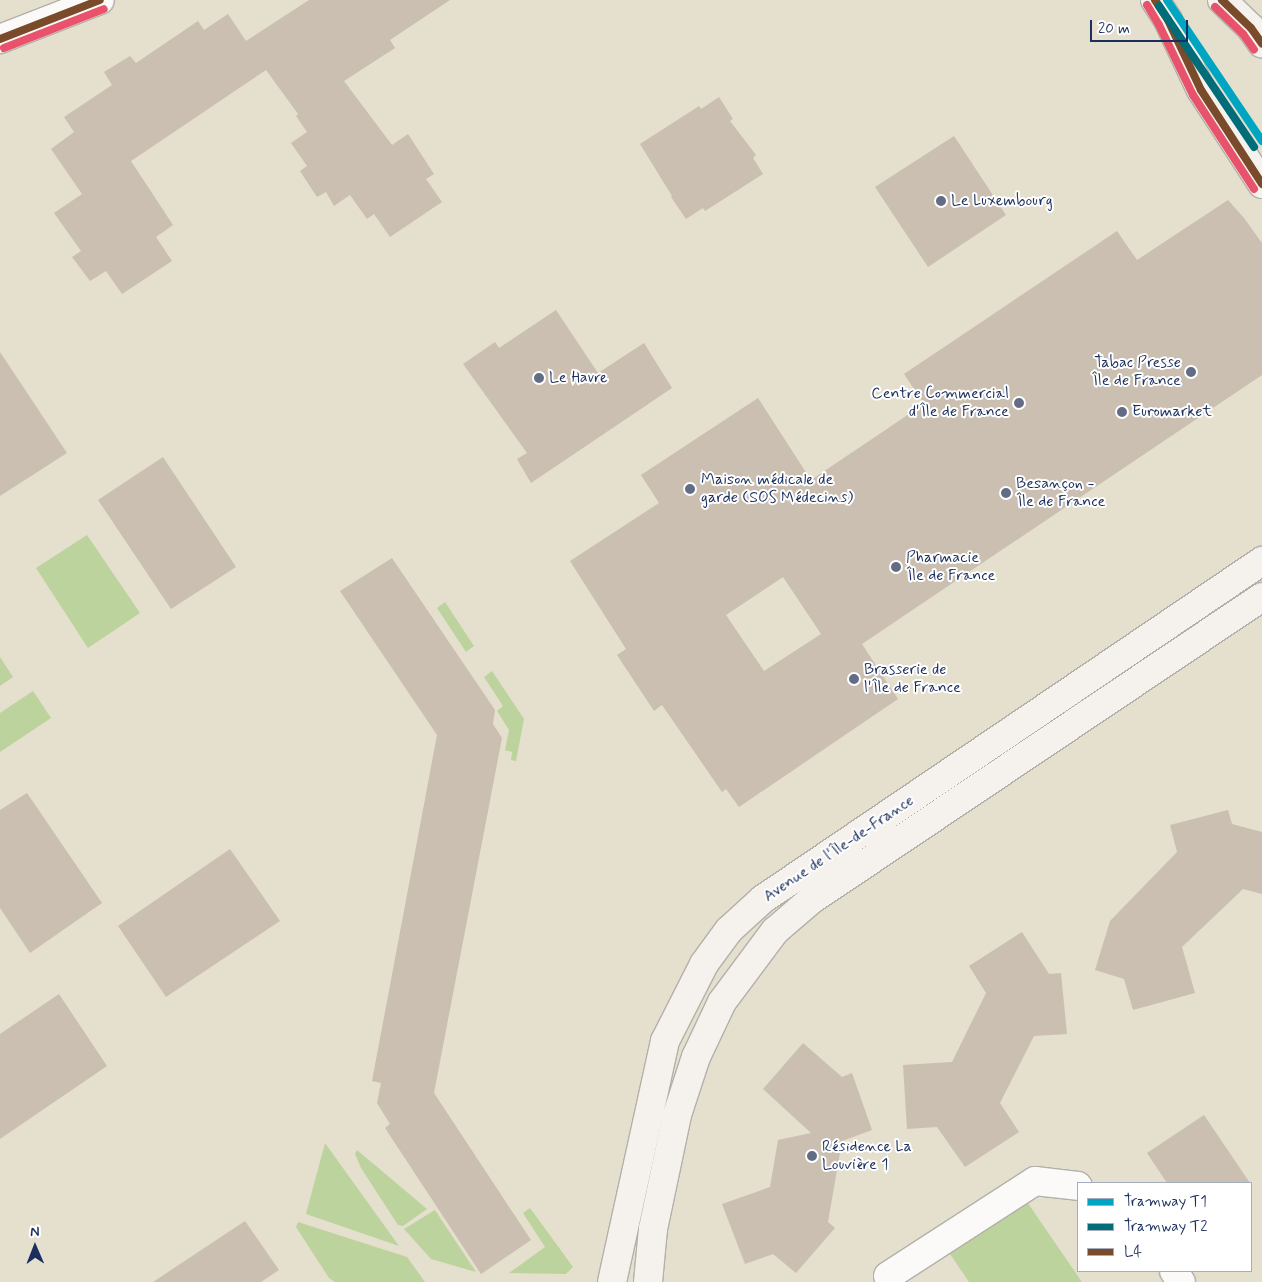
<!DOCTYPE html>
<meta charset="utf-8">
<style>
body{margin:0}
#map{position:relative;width:1262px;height:1282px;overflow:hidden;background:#e5dfce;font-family:Mynerve,sans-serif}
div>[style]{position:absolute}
.green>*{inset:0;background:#bdd39e}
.building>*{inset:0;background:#cabfb0}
.roads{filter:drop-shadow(1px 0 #b2b0aa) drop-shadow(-1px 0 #b2b0aa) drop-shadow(0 1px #b2b0aa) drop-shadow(0 -1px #b2b0aa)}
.street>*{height:28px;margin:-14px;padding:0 14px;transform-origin:14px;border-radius:14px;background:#fbfaf8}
.secondary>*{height:28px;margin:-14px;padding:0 14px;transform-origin:14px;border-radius:14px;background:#f5f2ed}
.bus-1>*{height:8px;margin:-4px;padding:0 4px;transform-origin:4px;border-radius:4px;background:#7a4b2a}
.bus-2>*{height:8px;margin:-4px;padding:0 4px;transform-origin:4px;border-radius:4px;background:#e8526b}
.tram-1>*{height:8px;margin:-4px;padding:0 4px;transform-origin:4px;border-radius:4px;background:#00a5c2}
.tram-2>*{height:8px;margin:-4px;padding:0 4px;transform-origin:4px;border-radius:4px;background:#006d78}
.dots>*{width:14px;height:14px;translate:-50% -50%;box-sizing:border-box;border:2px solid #fff;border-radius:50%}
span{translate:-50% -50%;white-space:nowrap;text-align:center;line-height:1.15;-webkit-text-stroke:4px #fff;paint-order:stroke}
.poi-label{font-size:16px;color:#1b2f5e}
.left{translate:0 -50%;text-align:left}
.right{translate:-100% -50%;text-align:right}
.street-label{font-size:16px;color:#1b2f5e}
.legend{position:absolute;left:1077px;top:1182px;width:175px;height:90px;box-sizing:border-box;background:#fff;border:1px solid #a4acbf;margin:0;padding:6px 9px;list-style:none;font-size:15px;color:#1b2f5e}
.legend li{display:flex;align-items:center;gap:10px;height:25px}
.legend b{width:25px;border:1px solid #a4acbf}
.north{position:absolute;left:10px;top:1222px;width:50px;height:50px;-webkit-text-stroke:4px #fff;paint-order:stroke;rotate:359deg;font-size:14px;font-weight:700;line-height:20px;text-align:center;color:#1b2f5e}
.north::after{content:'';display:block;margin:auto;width:18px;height:22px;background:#1b2f5e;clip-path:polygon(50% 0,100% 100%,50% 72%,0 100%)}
.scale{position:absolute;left:1090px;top:20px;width:98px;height:22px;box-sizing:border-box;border:2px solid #1b2f5e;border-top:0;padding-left:6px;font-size:15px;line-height:18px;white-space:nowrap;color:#1b2f5e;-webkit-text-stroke:4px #fff;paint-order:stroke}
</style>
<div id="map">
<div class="green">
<div style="clip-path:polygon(87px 535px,140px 613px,88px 648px,36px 568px)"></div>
<div style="clip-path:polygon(445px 602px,474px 646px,466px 652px,437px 608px)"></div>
<div style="clip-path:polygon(0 657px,13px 677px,0 686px)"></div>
<div style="clip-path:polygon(492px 671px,524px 719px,516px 761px,511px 760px,512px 752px,505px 750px,509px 730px,497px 711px,503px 706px,484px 677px)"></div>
<div style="clip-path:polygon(33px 691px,51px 718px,0 752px,0 713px)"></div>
<div style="clip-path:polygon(325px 1143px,399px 1246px,306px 1214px)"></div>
<div style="clip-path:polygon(357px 1150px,427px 1209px,403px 1226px,398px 1225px,361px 1168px,355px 1154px)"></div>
<div style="clip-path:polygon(1025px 1199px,1082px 1282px,969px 1282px,948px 1251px)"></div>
<div style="clip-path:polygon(530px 1208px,573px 1267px,566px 1274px,509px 1273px,545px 1247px,523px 1213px)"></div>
<div style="clip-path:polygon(435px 1210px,476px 1272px,431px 1259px,404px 1229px)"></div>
<div style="clip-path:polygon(298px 1222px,407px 1257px,425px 1282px,335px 1282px,329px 1278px,296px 1227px)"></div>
</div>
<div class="building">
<div style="clip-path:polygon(309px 0,450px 0,390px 40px,395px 48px,344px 81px,392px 145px,408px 134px,434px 174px,426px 179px,442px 202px,390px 237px,374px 214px,367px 219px,350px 195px,334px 206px,326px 192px,317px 197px,300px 171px,307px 166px,291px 143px,307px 132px,296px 116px,298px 114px,266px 70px,131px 161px,173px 225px,156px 237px,172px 261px,122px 294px,106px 271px,90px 281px,72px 257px,81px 251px,54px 213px,82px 194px,51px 149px,74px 132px,64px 117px,112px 85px,104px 72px,130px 56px,136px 63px,198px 21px,204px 30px,228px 14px,246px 41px)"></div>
<div style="clip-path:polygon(719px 97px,733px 119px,730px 121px,756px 155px,753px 158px,763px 174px,705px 211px,703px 208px,686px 219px,671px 197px,672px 196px,640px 144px,699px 106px,701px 109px)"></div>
<div style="clip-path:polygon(954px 136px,1006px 215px,928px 267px,875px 187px)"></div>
<div style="clip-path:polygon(evenodd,1228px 200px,1244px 218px,1262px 243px,1262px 375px,862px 644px,898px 699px,739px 807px,726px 789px,722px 792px,662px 705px,654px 711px,617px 655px,626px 649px,570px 561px,659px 503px,641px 475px,758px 398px,811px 480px,924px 404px,904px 374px,1117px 231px,1137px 260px,1228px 200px,783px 577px,821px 634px,764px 671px,726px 615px,783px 577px)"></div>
<div style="clip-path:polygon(556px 310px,598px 373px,644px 343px,672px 388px,531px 483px,517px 459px,527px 453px,463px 364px,495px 342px,499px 348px)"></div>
<div style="clip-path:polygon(0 352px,67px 453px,0 496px)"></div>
<div style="clip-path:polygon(163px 457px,236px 567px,171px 609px,98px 500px)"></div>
<div style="clip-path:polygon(392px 558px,495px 710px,493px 724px,502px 738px,434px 1093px,531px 1240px,481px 1274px,385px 1128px,390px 1124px,377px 1103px,381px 1083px,372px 1081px,437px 735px,340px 591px)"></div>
<div style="clip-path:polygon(27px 793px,102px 903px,30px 953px,0 908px,0 810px)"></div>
<div style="clip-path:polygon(1228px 810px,1232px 824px,1262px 832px,1262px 894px,1243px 889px,1182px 947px,1195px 993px,1133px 1010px,1124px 979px,1095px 970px,1110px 921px,1177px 852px,1170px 825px)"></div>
<div style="clip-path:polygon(230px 849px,280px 921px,166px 997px,118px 926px)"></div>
<div style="clip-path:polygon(1022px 932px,1049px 974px,1061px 973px,1067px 1034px,1034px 1036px,1000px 1103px,1019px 1132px,965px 1167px,937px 1127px,907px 1129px,903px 1065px,952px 1062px,986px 993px,969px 966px)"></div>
<div style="clip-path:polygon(59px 994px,107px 1066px,0 1139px,0 1034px)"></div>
<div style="clip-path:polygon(803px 1043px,842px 1077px,852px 1073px,872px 1130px,842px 1141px,828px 1222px,835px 1228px,796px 1273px,773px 1254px,745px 1264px,722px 1204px,770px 1187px,778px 1140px,811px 1133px,763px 1089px)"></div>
<div style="clip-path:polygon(1204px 1115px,1250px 1183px,1167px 1183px,1147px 1153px)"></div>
<div style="clip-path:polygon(245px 1221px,279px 1270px,261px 1282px,153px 1282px)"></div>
</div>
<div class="roads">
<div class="street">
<div style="left:0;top:39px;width:107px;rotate:-21.3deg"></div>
<div style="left:1174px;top:1271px;width:13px;rotate:58deg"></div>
<div style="left:888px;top:1276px;width:175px;rotate:-32.9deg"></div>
<div style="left:1035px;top:1181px;width:43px;rotate:6.6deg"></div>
</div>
<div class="secondary">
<div style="left:1155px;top:0;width:24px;rotate:57deg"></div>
<div style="left:1168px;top:20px;width:77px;rotate:64.8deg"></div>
<div style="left:1201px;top:90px;width:112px;rotate:57deg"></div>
<div style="left:1222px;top:0;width:40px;rotate:44deg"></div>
<div style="left:1251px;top:28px;width:19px;rotate:55deg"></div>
<div style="left:612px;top:1282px;width:247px;rotate:-77.6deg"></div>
<div style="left:665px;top:1041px;width:86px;rotate:-63.1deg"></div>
<div style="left:704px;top:964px;width:42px;rotate:-53.7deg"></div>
<div style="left:729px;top:930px;width:46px;rotate:-42.4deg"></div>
<div style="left:763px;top:899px;width:603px;rotate:-34.11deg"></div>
<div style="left:648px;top:1282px;width:53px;rotate:-84.6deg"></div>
<div style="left:653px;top:1229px;width:116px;rotate:-78.1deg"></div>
<div style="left:677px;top:1115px;width:61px;rotate:-71.9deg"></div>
<div style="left:696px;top:1057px;width:61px;rotate:-64.7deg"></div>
<div style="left:722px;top:1002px;width:89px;rotate:-53.3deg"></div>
<div style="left:775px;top:931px;width:48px;rotate:-40.7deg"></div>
<div style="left:811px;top:900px;width:543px;rotate:-33.89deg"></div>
</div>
</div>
<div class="bus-1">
<div style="left:1155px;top:0;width:24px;rotate:57deg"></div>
<div style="left:1168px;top:20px;width:77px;rotate:64.8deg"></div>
<div style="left:1201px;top:90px;width:112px;rotate:57deg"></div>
<div style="left:1222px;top:0;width:40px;rotate:44deg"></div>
<div style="left:1251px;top:28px;width:19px;rotate:55deg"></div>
<div style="left:0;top:39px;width:107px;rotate:-21.3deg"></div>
</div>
<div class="bus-2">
<div style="left:1147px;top:5px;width:23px;rotate:59deg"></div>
<div style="left:1159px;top:25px;width:78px;rotate:64.1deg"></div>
<div style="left:1193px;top:95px;width:112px;rotate:57deg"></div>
<div style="left:1215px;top:7px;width:39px;rotate:44deg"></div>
<div style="left:1243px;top:34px;width:19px;rotate:55deg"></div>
<div style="left:4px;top:48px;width:107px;rotate:-21.3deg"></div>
</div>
<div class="tram-1">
<div style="left:1167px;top:0;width:170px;rotate:56deg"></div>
</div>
<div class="tram-2">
<div style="left:1159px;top:6px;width:170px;rotate:56deg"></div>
</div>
<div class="dots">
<div style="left:941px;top:201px;background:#626d85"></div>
<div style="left:1191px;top:372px;background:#626d85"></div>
<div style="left:539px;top:378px;background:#626d85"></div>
<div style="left:1019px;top:403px;background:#626d85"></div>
<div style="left:1122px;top:412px;background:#626d85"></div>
<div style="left:690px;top:489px;background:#626d85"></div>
<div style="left:1006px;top:493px;background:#626d85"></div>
<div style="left:896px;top:567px;background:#626d85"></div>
<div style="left:854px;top:679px;background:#626d85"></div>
<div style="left:812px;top:1156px;background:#626d85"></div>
</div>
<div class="poi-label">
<span class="left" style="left:951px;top:201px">Le Luxembourg</span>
<span class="right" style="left:1181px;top:372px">Tabac Presse<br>Île de France</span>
<span class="left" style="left:549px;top:378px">Le Havre</span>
<span class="right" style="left:1009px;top:403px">Centre Commercial<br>d'Île de France</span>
<span class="left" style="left:1132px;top:412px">Euromarket</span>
<span class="left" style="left:701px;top:489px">Maison médicale de<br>garde (SOS Médecins)</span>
<span class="left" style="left:1016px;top:493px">Besançon -<br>Île de France</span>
<span class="left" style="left:906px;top:567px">Pharmacie<br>Île de France</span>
<span class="left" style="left:864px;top:679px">Brasserie de<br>l'Île de France</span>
<span class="left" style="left:822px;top:1156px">Résidence La<br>Louvière 1</span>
</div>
<div class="street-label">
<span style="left:839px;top:849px;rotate:-34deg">Avenue de l'Île-de-France</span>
</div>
<ul class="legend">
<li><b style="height:6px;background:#00a5c2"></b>Tramway T1</li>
<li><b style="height:6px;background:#006d78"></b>Tramway T2</li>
<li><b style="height:6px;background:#7a4b2a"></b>L4</li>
</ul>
<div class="north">N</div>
<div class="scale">20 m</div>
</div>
